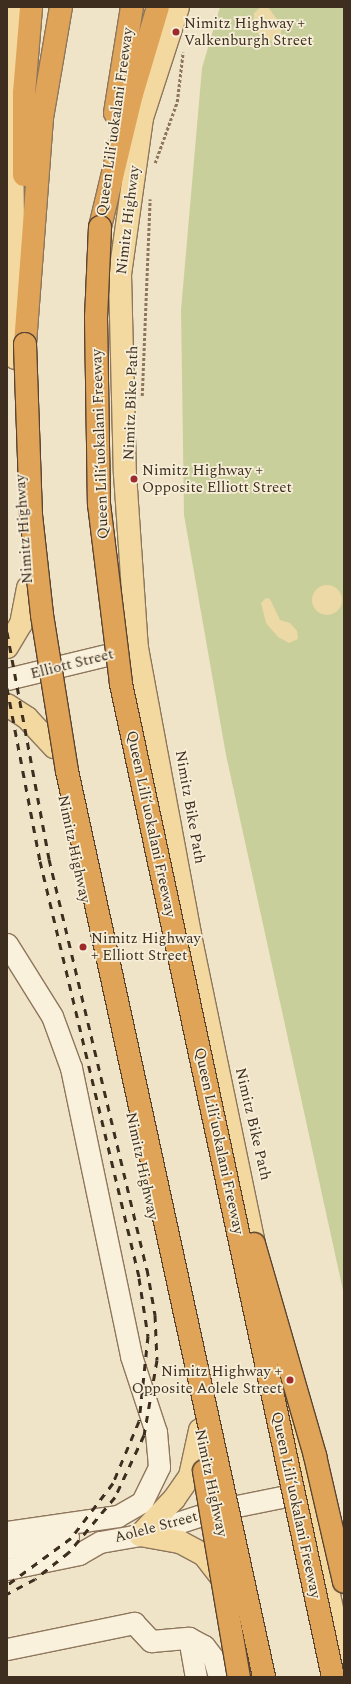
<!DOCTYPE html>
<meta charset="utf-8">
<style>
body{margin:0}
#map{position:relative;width:351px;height:1684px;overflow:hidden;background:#f0e4c8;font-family:Spectral,serif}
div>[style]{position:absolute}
.green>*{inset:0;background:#c9cf9b}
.sand>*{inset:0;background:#ecd9a5}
.round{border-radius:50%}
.path>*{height:2.5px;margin-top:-1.25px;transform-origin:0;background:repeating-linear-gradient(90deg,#8d765c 0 3px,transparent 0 5px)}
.roads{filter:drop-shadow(1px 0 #8d765c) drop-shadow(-1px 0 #8d765c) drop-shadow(0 1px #8d765c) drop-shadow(0 -1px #8d765c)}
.minor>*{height:21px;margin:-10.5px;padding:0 10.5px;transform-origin:10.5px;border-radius:10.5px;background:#faf1dc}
.major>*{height:22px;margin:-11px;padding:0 11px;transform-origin:11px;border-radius:11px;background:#f3d9a0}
.highway>*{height:22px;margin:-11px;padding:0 11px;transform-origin:11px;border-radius:11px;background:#e0a458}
.rail>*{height:3px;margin-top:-1.5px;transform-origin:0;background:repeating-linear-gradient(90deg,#3d2e20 0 7px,transparent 0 14px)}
.bridges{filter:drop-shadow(1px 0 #5b4430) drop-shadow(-1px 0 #5b4430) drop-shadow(0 1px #5b4430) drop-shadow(0 -1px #5b4430)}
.highway-bridge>*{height:22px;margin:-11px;padding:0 11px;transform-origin:11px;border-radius:11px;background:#e0a458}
.dots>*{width:11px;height:11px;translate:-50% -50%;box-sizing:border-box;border:2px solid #f7eed8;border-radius:50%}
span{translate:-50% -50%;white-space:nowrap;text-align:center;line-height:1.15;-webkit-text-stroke:3.5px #f7eed8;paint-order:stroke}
.poi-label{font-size:15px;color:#3d2e20}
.left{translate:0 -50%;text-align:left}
.right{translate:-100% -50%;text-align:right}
.street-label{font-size:15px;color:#3d2e20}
.frame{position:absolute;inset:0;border:8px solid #3d2e20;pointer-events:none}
</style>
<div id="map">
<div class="green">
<div style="clip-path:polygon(220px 7px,344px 7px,344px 1295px,226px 755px,184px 515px,181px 310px,202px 68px)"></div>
</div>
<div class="sand">
<div style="clip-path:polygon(261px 7px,268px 7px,281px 25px,281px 33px,273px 41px,262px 38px,253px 28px,254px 13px)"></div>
<div class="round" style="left:312px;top:585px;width:30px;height:30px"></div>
<div style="clip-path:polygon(266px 598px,270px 599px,280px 620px,290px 623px,297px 631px,298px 639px,289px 643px,278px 637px,266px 623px,261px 603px)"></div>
</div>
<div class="path">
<div style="left:155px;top:163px;width:65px;rotate:-70.2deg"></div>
<div style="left:177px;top:102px;width:50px;rotate:-83.2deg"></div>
<div style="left:142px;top:396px;width:197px;rotate:-87.7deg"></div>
</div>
<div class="roads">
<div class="minor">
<div style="left:7px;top:679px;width:132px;rotate:-13.6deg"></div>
<div style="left:7px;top:944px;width:85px;rotate:58deg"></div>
<div style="left:52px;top:1016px;width:55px;rotate:69.9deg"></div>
<div style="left:71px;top:1068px;width:294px;rotate:78.2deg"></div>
<div style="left:131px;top:1356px;width:80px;rotate:71.8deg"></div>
<div style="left:156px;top:1432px;width:35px;rotate:85deg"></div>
<div style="left:159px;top:1467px;width:39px;rotate:116deg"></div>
<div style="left:142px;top:1502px;width:28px;rotate:150deg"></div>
<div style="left:118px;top:1516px;width:112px;rotate:171.8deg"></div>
<div style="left:7px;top:1548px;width:62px;rotate:-10.2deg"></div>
<div style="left:7px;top:1569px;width:74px;rotate:-11.8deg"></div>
<div style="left:79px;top:1554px;width:24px;rotate:-30deg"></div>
<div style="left:100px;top:1542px;width:41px;rotate:-9.9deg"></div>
<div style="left:140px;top:1535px;width:81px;rotate:-18deg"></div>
<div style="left:217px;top:1510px;width:91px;rotate:-11.4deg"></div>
<div style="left:189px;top:1638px;width:17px;rotate:28deg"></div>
<div style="left:204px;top:1646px;width:16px;rotate:52deg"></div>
<div style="left:214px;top:1659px;width:19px;rotate:74deg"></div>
<div style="left:7px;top:1649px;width:130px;rotate:-11.6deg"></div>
<div style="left:134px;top:1623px;width:25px;rotate:47deg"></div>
<div style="left:151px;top:1641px;width:38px;rotate:-5deg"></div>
<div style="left:189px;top:1638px;width:40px;rotate:80deg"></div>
</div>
<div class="major">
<div style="left:10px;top:7px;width:351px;rotate:89.2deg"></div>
<div style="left:178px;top:7px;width:117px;rotate:108deg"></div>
<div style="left:142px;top:118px;width:158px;rotate:98deg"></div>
<div style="left:120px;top:274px;width:200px;rotate:88.6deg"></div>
<div style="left:125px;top:474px;width:174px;rotate:86.1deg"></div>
<div style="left:137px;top:648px;width:292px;rotate:79.5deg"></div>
<div style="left:190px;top:935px;width:334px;rotate:78.3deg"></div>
<div style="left:7px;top:647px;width:27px;rotate:-59deg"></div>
<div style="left:21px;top:624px;width:37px;rotate:-79deg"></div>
<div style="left:7px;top:705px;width:24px;rotate:33deg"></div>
<div style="left:27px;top:718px;width:40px;rotate:47deg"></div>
<div style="left:280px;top:1364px;width:309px;rotate:78deg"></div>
<div style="left:140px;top:1535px;width:50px;rotate:-46.6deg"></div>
<div style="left:174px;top:1499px;width:28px;rotate:-55deg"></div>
<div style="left:190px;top:1476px;width:47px;rotate:-77.7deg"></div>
<div style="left:140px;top:1535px;width:41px;rotate:9.9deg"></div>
<div style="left:180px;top:1542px;width:27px;rotate:28deg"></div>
<div style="left:204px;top:1555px;width:36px;rotate:52deg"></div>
<div style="left:235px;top:1599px;width:80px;rotate:77deg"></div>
</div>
<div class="highway">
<div style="left:115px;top:113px;width:107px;rotate:-80.9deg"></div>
<div style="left:24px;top:175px;width:82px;rotate:-90deg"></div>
<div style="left:24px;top:93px;width:86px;rotate:-85.3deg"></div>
<div style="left:100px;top:227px;width:137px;rotate:-76.5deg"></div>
<div style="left:132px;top:94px;width:91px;rotate:-73.4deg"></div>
<div style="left:25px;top:344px;width:227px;rotate:-85.7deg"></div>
<div style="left:42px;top:118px;width:113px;rotate:-80.3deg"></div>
</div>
</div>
<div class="rail">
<div style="left:7px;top:632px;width:231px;rotate:79.5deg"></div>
<div style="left:49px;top:859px;width:422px;rotate:76.6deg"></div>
<div style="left:147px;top:1269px;width:47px;rotate:80.1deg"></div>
<div style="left:155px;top:1315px;width:45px;rotate:87.5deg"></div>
<div style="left:157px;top:1360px;width:76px;rotate:99.8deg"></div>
<div style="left:144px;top:1435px;width:68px;rotate:115.1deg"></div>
<div style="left:115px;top:1497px;width:72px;rotate:129.9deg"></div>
<div style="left:69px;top:1552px;width:43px;rotate:141.5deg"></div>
<div style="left:35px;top:1579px;width:32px;rotate:152deg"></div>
<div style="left:7px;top:688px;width:176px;rotate:79.2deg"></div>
<div style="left:40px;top:861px;width:429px;rotate:76.6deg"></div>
<div style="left:139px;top:1278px;width:59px;rotate:81.2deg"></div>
<div style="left:148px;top:1336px;width:85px;rotate:96deg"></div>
<div style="left:139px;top:1421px;width:67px;rotate:112.8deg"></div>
<div style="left:113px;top:1483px;width:69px;rotate:127.4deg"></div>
<div style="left:71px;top:1538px;width:79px;rotate:143.7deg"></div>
</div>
<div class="bridges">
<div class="highway-bridge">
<div style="left:100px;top:227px;width:90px;rotate:92.5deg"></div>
<div style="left:96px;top:317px;width:187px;rotate:89.1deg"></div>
<div style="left:99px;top:504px;width:181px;rotate:83deg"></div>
<div style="left:121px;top:684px;width:1015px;rotate:77.95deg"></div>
<div style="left:25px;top:344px;width:171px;rotate:88deg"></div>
<div style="left:31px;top:515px;width:101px;rotate:83.7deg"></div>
<div style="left:42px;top:615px;width:158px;rotate:80.9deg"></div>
<div style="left:67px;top:771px;width:927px;rotate:77.73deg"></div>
<div style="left:254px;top:1244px;width:221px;rotate:73.9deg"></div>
<div style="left:315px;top:1456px;width:129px;rotate:77deg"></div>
<div style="left:204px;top:1471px;width:209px;rotate:80.4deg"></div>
</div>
</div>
<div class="dots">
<div style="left:176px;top:32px;background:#9e2a2b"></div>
<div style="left:134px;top:479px;background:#9e2a2b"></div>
<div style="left:83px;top:947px;background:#9e2a2b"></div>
<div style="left:290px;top:1380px;background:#9e2a2b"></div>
</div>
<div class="poi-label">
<span class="left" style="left:184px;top:32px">Nimitz Highway +<br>Valkenburgh Street</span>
<span class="left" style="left:142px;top:479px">Nimitz Highway +<br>Opposite Elliott Street</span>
<span class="left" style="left:91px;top:947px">Nimitz Highway<br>+ Elliott Street</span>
<span class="right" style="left:282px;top:1380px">Nimitz Highway +<br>Opposite Aolele Street</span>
</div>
<div class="street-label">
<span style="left:115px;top:122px;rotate:-82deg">Queen Liliʻuokalani Freeway</span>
<span style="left:128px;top:220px;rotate:-83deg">Nimitz Highway</span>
<span style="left:131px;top:403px;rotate:-88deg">Nimitz Bike Path</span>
<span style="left:100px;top:444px;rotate:-92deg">Queen Liliʻuokalani Freeway</span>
<span style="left:24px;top:529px;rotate:-94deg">Nimitz Highway</span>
<span style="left:72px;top:664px;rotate:-14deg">Elliott Street</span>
<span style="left:190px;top:807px;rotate:80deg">Nimitz Bike Path</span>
<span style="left:151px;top:824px;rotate:78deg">Queen Liliʻuokalani Freeway</span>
<span style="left:74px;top:849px;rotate:78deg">Nimitz Highway</span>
<span style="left:253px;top:1124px;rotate:77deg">Nimitz Bike Path</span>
<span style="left:219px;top:1141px;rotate:78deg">Queen Liliʻuokalani Freeway</span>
<span style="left:142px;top:1166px;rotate:78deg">Nimitz Highway</span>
<span style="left:211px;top:1483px;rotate:78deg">Nimitz Highway</span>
<span style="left:296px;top:1505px;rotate:78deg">Queen Liliʻuokalani Freeway</span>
<span style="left:156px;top:1527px;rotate:-15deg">Aolele Street</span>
</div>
<div class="frame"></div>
</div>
